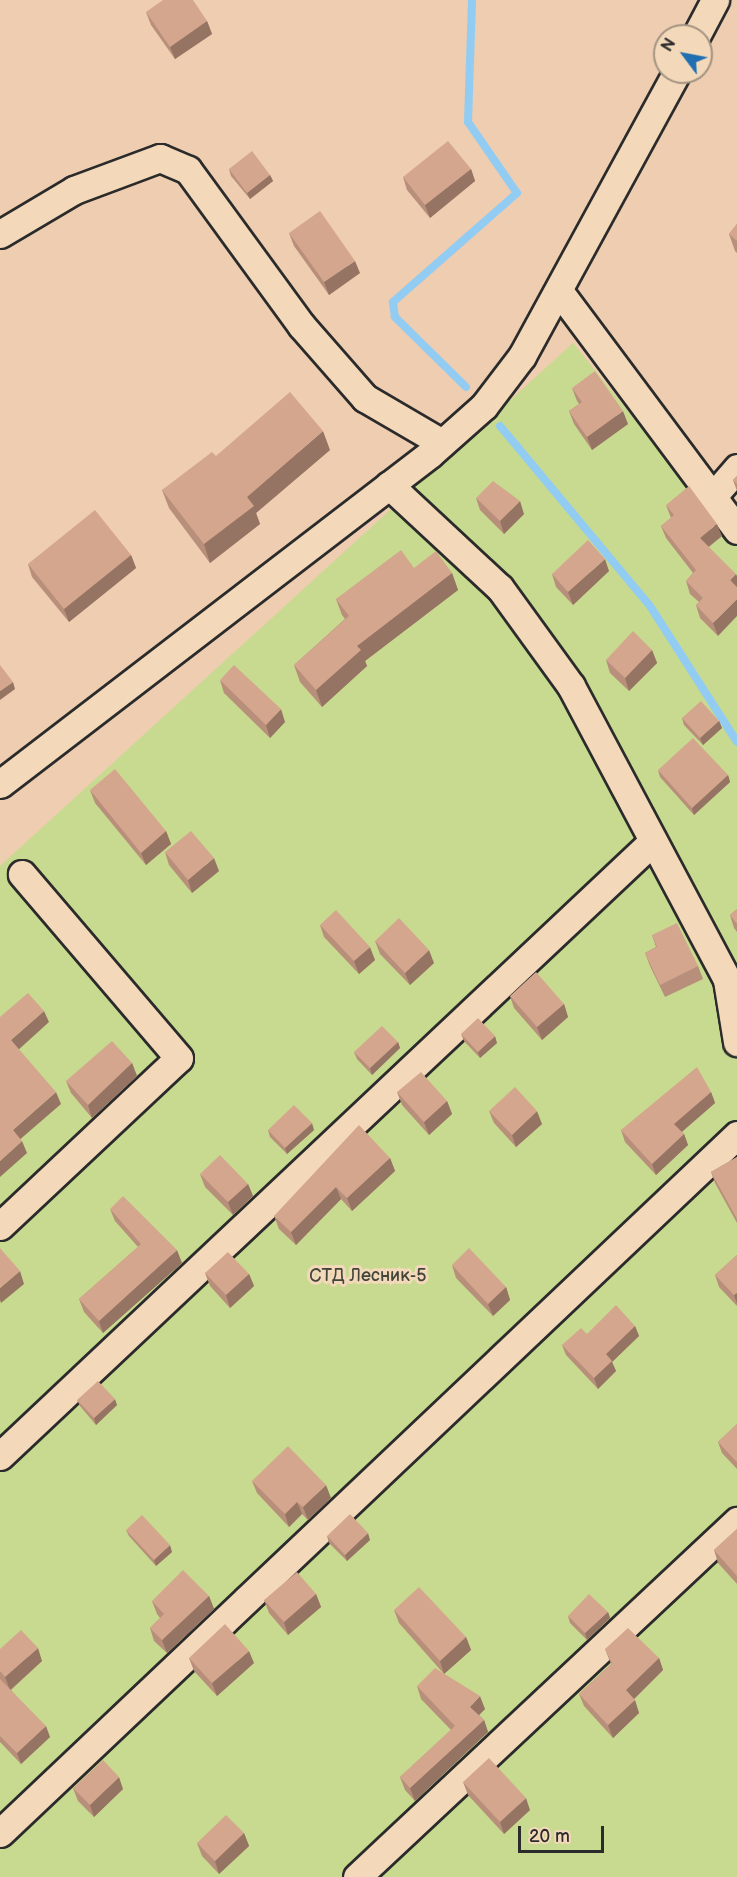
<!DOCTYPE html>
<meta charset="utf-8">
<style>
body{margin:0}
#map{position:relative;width:737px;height:1877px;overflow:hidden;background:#eecdb0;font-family:"Balsamiq Sans",sans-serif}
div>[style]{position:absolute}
.green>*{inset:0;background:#c7da8f}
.stream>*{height:8px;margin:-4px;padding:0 4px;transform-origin:4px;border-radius:4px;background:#92ccf2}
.roads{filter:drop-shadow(2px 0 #2b2b2b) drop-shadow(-2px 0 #2b2b2b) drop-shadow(0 2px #2b2b2b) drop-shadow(0 -2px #2b2b2b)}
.minor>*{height:27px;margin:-13.5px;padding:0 13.5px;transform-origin:13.5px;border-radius:13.5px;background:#f3d9ba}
.wall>*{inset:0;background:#b78f7a}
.shaded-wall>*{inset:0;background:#957463}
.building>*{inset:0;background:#d5a68e}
span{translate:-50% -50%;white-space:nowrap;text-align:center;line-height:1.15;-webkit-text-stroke:6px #f3d9ba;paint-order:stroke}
.park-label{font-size:18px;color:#42453a}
.north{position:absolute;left:653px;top:24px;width:60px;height:60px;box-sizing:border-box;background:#f3d9ba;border:2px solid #a39381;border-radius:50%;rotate:302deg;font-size:16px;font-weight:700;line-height:24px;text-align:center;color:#2b2b2b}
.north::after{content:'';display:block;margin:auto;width:21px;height:27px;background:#1f6fb2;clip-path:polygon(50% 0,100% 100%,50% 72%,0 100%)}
.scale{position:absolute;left:518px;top:1826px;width:86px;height:27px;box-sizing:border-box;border:3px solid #2b2b2b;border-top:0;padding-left:8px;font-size:18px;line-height:21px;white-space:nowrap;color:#2b2b2b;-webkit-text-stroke:4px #f3d9ba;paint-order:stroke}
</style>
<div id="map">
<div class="green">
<div style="clip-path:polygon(573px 343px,737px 546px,737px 1877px,0 1877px,0 866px)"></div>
</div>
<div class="stream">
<div style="left:466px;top:387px;width:100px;rotate:-135.4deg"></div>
<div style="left:395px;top:317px;width:15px;rotate:-98deg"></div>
<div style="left:393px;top:302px;width:165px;rotate:-41.3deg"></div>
<div style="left:517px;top:193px;width:86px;rotate:-124.6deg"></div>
<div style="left:468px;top:122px;width:122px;rotate:-88.1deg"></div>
<div style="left:500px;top:426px;width:234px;rotate:50.2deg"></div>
<div style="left:650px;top:606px;width:161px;rotate:57.4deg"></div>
</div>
<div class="roads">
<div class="minor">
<div style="left:696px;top:36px;width:41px;rotate:-62.2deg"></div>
<div style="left:0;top:234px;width:86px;rotate:-30.7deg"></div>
<div style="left:74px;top:190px;width:92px;rotate:-20.4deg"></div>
<div style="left:160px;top:158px;width:30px;rotate:23deg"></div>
<div style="left:188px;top:170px;width:192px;rotate:53.9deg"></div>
<div style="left:301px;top:325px;width:97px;rotate:48.8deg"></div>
<div style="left:365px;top:398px;width:89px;rotate:30.3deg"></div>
<div style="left:559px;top:291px;width:298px;rotate:53.3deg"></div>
<div style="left:389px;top:485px;width:151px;rotate:42.9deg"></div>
<div style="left:500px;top:588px;width:121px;rotate:54.1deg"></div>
<div style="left:571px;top:686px;width:333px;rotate:62deg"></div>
<div style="left:727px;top:980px;width:63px;rotate:80.8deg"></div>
<div style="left:713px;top:496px;width:37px;rotate:-49deg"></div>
<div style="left:0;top:784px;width:542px;rotate:-37.5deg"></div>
<div style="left:430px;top:454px;width:72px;rotate:-41.6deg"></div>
<div style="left:484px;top:406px;width:63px;rotate:-52.8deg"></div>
<div style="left:522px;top:356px;width:324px;rotate:-61.4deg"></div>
<div style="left:0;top:1226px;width:245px;rotate:-43.2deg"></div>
<div style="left:179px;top:1058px;width:242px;rotate:-130.5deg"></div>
<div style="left:0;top:1456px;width:897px;rotate:-43.28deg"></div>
<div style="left:0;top:1833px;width:1015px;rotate:-43.44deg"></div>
<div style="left:357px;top:1877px;width:521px;rotate:-43.13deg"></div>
</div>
</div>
<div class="wall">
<div style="clip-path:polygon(146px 12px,207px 21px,212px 34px,175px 59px,151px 25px)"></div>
<div style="clip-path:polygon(229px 169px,270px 175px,273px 181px,250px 199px,231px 176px)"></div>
<div style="clip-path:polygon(471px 169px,475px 181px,430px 218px,407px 190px,403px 177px)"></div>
<div style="clip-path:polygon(737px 224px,737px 253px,735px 251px,729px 234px)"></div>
<div style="clip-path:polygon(289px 233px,360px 273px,329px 295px,294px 246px)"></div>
<div style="clip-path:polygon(572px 388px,628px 424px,592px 450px,574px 424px,569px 411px,579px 404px,577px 401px)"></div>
<div style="clip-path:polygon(330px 450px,256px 513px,260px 524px,210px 563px,169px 508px,162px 490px,216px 456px)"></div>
<div style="clip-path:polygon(737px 476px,737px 491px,733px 480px)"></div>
<div style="clip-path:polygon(476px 498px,524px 514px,504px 534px,480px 510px)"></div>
<div style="clip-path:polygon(666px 505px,722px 536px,709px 547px,718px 636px,700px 618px,696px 605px,699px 602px,690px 594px,686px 581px,693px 573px,666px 538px,661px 526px,671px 518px)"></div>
<div style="clip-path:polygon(131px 555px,136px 568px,69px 622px,32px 577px,28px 564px)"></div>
<div style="clip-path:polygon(414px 568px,452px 573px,458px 590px,365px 661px,367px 666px,322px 707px,300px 682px,294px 665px,345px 619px,342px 615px,336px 599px)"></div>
<div style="clip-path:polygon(609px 571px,573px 605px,556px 587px,552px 574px)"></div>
<div style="clip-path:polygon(652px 650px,657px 663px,629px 691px,610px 673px,606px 660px)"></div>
<div style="clip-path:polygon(220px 680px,285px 722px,270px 738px,224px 693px)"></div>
<div style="clip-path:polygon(682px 718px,719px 721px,722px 728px,703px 745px,684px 725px)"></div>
<div style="clip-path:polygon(658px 770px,728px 775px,730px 782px,694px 815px,660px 777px)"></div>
<div style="clip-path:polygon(90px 790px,166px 831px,171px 844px,146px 865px,95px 803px)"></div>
<div style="clip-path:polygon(165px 852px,219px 871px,192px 893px,169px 865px)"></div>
<div style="clip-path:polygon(737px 909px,737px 932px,734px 928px,730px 915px)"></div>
<div style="clip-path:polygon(320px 925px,375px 960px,359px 974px,324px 937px)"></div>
<div style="clip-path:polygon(652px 935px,698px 966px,703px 979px,665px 997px,650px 966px,645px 953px,656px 947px)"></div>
<div style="clip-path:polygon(375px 941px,434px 963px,410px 985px,380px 954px)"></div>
<div style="clip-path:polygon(510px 996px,564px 1004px,568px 1017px,542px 1040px,514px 1008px)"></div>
<div style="clip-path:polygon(461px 1034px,497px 1043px,480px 1058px,464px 1041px)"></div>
<div style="clip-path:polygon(398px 1042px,400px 1048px,372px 1075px,357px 1059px,354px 1052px)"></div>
<div style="clip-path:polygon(132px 1063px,137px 1076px,92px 1118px,71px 1093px,66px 1081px)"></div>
<div style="clip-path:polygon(397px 1092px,447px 1101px,452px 1114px,429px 1135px,402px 1105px)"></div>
<div style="clip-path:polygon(711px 1092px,715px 1103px,682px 1132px,684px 1134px,688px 1145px,656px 1175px,625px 1142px,621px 1130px)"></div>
<div style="clip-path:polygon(489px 1111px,542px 1124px,516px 1147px,494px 1123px)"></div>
<div style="clip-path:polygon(268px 1130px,314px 1130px,287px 1154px,270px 1137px)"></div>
<div style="clip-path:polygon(737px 1157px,737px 1223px,715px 1183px,711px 1172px)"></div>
<div style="clip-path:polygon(390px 1158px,395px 1171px,352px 1211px,341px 1199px,296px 1245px,279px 1229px,274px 1216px)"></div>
<div style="clip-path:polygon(200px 1174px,248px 1184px,253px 1196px,233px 1215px,205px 1187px)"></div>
<div style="clip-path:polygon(110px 1209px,182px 1263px,103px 1333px,84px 1312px,79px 1299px,138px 1247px,115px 1221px)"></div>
<div style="clip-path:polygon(737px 1255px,737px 1306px,719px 1287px,715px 1275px)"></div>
<div style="clip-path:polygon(452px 1265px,506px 1287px,510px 1300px,493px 1316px,456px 1278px)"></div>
<div style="clip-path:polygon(205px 1273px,249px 1274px,254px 1286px,230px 1308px,210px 1286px)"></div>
<div style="clip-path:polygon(635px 1326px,639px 1336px,612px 1362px,616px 1371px,598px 1389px,566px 1355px,562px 1345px,587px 1334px)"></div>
<div style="clip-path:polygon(77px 1400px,117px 1405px,96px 1425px,80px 1406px)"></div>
<div style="clip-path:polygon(737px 1424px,737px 1469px,722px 1453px,718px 1442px)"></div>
<div style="clip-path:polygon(252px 1481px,331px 1498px,308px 1520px,302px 1514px,289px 1527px,257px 1493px)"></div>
<div style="clip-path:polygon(737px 1529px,737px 1584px,718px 1563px,714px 1550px)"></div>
<div style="clip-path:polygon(126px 1530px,172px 1552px,156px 1566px,129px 1536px)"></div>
<div style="clip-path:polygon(327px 1536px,370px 1540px,347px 1561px,329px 1543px)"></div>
<div style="clip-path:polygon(316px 1594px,321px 1607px,288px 1635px,269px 1613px,264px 1600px)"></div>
<div style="clip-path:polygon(209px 1596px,214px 1609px,167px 1653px,154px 1641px,150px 1628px,160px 1618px,157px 1614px,152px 1601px)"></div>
<div style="clip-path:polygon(394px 1610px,466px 1637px,471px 1650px,444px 1674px,399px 1623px)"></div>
<div style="clip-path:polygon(608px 1612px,610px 1618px,587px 1640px,570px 1623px,568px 1616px)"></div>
<div style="clip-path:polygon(0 1649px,42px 1661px,11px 1690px,50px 1737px,21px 1764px,0 1742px)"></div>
<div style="clip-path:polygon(605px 1649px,659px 1658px,663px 1670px,634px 1699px,639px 1713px,613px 1738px,584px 1706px,579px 1694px,611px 1664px)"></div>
<div style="clip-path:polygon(189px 1658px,254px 1663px,217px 1696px,194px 1671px)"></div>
<div style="clip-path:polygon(417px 1686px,485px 1709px,479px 1715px,484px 1720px,488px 1732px,415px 1801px,405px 1790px,400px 1777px,451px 1730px,421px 1699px)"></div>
<div style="clip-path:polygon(463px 1782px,530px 1810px,504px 1834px,468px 1795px)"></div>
<div style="clip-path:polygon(73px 1788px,123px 1789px,94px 1817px,78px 1801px)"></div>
<div style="clip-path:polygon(244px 1833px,249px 1846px,219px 1874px,202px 1856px,197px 1843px)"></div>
</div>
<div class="shaded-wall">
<div style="clip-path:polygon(207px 21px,212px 34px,175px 59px,170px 47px)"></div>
<div style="clip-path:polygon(471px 169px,475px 181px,430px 218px,425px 205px)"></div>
<div style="clip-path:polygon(270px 175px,273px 181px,250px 199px,247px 193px)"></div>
<div style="clip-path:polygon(355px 261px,360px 273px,329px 295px,324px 282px)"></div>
<div style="clip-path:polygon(623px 411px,628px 424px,592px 450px,587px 437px)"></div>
<div style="clip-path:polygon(323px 431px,330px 450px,256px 513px,260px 524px,210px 563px,204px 544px,247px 497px)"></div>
<div style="clip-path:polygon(520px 501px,524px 514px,504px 534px,500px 521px)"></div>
<div style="clip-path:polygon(717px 524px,722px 536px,704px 550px,700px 538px)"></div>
<div style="clip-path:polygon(131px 555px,136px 568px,69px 622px,64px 609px)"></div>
<div style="clip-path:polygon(605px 559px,609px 571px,573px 605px,568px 592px)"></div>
<div style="clip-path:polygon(452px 573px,458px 590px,365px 661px,367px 666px,322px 707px,316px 690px,357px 646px)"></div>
<div style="clip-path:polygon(736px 574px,737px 576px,737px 590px,730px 580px)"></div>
<div style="clip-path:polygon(737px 599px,737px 616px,718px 636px,713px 623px)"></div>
<div style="clip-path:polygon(652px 650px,657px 663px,629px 691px,625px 678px)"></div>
<div style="clip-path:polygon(13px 682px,15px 689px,0 700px,0 691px)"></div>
<div style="clip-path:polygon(281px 709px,285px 722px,270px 738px,266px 725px)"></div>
<div style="clip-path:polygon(719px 721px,722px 728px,703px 745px,700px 738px)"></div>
<div style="clip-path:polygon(728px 775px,730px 782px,694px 815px,692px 808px)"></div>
<div style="clip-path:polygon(166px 831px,171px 844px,146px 865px,141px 853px)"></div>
<div style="clip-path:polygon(214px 858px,219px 871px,192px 893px,188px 880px)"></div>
<div style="clip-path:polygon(370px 947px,375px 960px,359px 974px,354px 961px)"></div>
<div style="clip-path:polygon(429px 950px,434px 963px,410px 985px,405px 973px)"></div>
<div style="clip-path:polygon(564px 1004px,568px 1017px,542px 1040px,537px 1027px)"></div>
<div style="clip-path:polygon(44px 1011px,49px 1022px,16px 1052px,11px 1040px)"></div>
<div style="clip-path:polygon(495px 1036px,497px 1043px,480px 1058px,478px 1052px)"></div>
<div style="clip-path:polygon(398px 1042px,400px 1048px,372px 1075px,370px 1068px)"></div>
<div style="clip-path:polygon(132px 1063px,137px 1076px,92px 1118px,88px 1105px)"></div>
<div style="clip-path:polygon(56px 1092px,61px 1104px,17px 1142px,13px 1130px)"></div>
<div style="clip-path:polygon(711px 1092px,715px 1103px,678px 1135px,674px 1124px)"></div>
<div style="clip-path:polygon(447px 1101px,452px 1114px,429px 1135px,424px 1122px)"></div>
<div style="clip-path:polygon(537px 1111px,542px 1124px,516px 1147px,512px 1135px)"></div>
<div style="clip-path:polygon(312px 1123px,314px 1130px,287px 1154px,285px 1148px)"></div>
<div style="clip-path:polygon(684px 1134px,688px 1145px,656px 1175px,652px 1164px)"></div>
<div style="clip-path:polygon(22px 1141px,27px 1153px,0 1177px,0 1161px)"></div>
<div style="clip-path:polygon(390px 1158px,395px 1171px,352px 1211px,347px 1198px)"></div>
<div style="clip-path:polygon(248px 1184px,253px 1196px,233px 1215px,228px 1202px)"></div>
<div style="clip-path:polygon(336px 1187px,341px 1199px,296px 1245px,291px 1232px)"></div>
<div style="clip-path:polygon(177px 1250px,182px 1263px,103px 1333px,99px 1321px)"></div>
<div style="clip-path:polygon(20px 1271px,24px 1284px,1px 1303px,0 1300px,0 1288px)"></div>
<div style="clip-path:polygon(249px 1274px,254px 1286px,230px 1308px,226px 1295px)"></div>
<div style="clip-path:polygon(506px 1287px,510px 1300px,493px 1316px,488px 1304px)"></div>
<div style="clip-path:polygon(737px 1293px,737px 1304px,734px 1295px)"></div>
<div style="clip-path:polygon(635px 1326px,639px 1336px,612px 1362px,616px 1371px,598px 1389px,594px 1378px,606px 1354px)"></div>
<div style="clip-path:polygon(115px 1399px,117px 1405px,96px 1425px,94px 1418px)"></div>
<div style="clip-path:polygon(326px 1485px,331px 1498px,308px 1520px,303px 1507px)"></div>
<div style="clip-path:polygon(297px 1502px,302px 1514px,289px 1527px,285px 1514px)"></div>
<div style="clip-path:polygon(368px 1533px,370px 1540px,347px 1561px,345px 1555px)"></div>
<div style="clip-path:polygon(170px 1545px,172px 1552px,156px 1566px,154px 1560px)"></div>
<div style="clip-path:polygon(316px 1594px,321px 1607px,288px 1635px,284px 1622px)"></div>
<div style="clip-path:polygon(209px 1596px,214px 1609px,167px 1653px,162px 1640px)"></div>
<div style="clip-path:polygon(608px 1612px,610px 1618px,587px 1640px,585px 1633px)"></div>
<div style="clip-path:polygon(466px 1637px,471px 1650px,444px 1674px,440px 1661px)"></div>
<div style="clip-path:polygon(38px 1648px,42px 1661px,10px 1690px,5px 1677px)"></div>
<div style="clip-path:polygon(249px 1651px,254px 1663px,217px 1696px,212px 1683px)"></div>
<div style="clip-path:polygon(659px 1658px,663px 1670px,630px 1703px,626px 1690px)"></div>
<div style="clip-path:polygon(480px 1696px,485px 1709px,475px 1719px,470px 1707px)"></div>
<div style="clip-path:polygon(635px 1700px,639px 1713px,613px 1738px,608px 1725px)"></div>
<div style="clip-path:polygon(484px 1720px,488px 1732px,415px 1801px,410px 1788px)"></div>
<div style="clip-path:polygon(46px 1726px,50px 1737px,21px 1764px,17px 1753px)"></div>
<div style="clip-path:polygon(119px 1777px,123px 1789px,94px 1817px,90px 1805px)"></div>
<div style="clip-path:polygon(526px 1798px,530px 1810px,504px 1834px,500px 1822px)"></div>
<div style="clip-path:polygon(244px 1833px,249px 1846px,219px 1874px,215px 1861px)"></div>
</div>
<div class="building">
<div style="clip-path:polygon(163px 0,193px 0,207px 21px,170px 47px,146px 12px)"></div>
<div style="clip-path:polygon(448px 141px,471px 169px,425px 205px,403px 177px)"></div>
<div style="clip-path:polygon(252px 151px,270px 175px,247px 193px,229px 169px)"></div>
<div style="clip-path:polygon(320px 211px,355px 261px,324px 282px,289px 233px)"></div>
<div style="clip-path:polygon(737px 224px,737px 241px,729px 234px)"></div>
<div style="clip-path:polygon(595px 371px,623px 411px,587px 437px,569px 411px,582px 402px,572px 388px)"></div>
<div style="clip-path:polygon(290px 392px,323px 431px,247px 497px,254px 506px,204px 544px,162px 490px,212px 452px,216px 456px)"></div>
<div style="clip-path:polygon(737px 476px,737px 484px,733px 480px)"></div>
<div style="clip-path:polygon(493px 481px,520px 501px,500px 521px,476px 498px)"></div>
<div style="clip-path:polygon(689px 486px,717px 524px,700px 538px,736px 574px,730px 580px,737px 587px,737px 599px,713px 623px,696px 605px,703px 598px,686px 581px,696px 570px,661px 526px,674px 515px,666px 505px)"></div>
<div style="clip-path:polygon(95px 510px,131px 555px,64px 609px,28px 564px)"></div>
<div style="clip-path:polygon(588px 540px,605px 559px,568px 592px,552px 574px)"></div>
<div style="clip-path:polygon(401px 550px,414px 568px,436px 551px,452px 573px,357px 646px,361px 650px,316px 690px,294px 665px,349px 616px,336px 599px)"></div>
<div style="clip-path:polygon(633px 631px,652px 650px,625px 678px,606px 660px)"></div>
<div style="clip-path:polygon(0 665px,13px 682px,0 691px)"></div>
<div style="clip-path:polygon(234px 665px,281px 709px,266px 725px,220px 680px)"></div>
<div style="clip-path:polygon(701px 701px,719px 721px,700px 738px,682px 718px)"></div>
<div style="clip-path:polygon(693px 738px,728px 775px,692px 808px,658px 770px)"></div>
<div style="clip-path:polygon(115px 769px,166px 831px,141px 853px,90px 790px)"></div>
<div style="clip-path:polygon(191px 831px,214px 858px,188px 880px,165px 852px)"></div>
<div style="clip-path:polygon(737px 909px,737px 924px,730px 915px)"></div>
<div style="clip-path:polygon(336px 910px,370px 947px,354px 961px,320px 925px)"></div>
<div style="clip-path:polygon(399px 918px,429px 950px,405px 973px,375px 941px)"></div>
<div style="clip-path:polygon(677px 923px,698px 966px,660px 985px,645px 953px,657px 947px,652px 935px)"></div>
<div style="clip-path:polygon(536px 972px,564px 1004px,537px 1027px,510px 996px)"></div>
<div style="clip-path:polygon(28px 993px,44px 1011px,11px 1040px,56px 1092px,13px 1130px,22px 1141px,0 1161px,0 1017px)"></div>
<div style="clip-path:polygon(478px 1018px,495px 1036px,478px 1052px,461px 1034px)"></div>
<div style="clip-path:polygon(382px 1026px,398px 1042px,370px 1068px,354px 1052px)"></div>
<div style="clip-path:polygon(112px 1041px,132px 1063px,88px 1105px,66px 1081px)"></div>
<div style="clip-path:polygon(697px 1067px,711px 1092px,674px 1124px,684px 1134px,652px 1164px,621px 1130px)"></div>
<div style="clip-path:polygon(421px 1072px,447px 1101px,424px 1122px,397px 1092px)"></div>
<div style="clip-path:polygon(515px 1087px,537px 1111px,512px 1135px,489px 1111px)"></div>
<div style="clip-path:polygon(294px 1105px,312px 1123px,285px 1148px,268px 1130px)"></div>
<div style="clip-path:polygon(359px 1125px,390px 1158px,347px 1198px,336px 1187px,291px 1232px,274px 1216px)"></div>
<div style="clip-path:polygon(220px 1155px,248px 1184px,228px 1202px,200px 1174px)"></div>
<div style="clip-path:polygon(737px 1157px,737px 1219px,711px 1172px)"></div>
<div style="clip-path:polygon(123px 1196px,177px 1250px,99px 1321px,79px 1299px,141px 1244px,110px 1209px)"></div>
<div style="clip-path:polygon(0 1248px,20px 1271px,0 1288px)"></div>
<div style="clip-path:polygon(469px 1248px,506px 1287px,488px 1304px,452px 1265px)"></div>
<div style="clip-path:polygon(228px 1252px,249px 1274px,226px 1295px,205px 1273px)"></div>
<div style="clip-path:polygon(737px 1255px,737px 1293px,734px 1295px,715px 1275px)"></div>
<div style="clip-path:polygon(616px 1305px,635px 1326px,606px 1354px,612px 1361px,594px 1378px,562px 1345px,581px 1328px,587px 1334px)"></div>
<div style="clip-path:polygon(98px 1381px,115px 1399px,94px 1418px,77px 1400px)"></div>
<div style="clip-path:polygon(737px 1424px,737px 1462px,718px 1442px)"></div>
<div style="clip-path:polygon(288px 1446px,326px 1485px,303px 1507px,297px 1502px,285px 1514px,252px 1481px)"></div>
<div style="clip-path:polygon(350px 1514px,368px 1533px,345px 1555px,327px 1536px)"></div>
<div style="clip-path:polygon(142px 1515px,170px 1545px,154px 1560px,126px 1530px)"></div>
<div style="clip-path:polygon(737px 1529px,737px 1576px,714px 1550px)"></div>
<div style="clip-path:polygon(183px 1570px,209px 1596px,162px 1640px,150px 1628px,164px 1614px,152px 1601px)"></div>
<div style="clip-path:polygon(297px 1572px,316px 1594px,284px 1622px,264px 1600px)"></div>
<div style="clip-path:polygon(419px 1587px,466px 1637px,440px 1661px,394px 1610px)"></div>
<div style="clip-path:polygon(589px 1594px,608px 1612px,585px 1633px,568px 1616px)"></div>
<div style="clip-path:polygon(225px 1624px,249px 1651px,212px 1683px,189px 1658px)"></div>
<div style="clip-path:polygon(628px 1628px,659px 1658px,626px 1690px,635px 1700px,608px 1725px,579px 1694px,612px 1663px,605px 1649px)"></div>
<div style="clip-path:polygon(21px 1630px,38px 1648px,5px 1677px,0 1671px,0 1649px)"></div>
<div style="clip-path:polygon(435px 1668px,480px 1696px,470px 1707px,484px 1720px,410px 1788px,400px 1777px,455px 1726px,417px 1686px)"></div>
<div style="clip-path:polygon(0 1679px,46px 1726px,17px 1753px,0 1736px)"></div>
<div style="clip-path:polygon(489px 1758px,526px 1798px,500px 1822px,463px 1782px)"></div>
<div style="clip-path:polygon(103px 1760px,119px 1777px,90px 1805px,73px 1788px)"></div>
<div style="clip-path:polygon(226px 1815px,244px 1833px,215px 1861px,197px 1843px)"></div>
</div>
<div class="park-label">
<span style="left:368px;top:1276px">СТД Лесник-5</span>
</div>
<div class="north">N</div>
<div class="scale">20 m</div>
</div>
